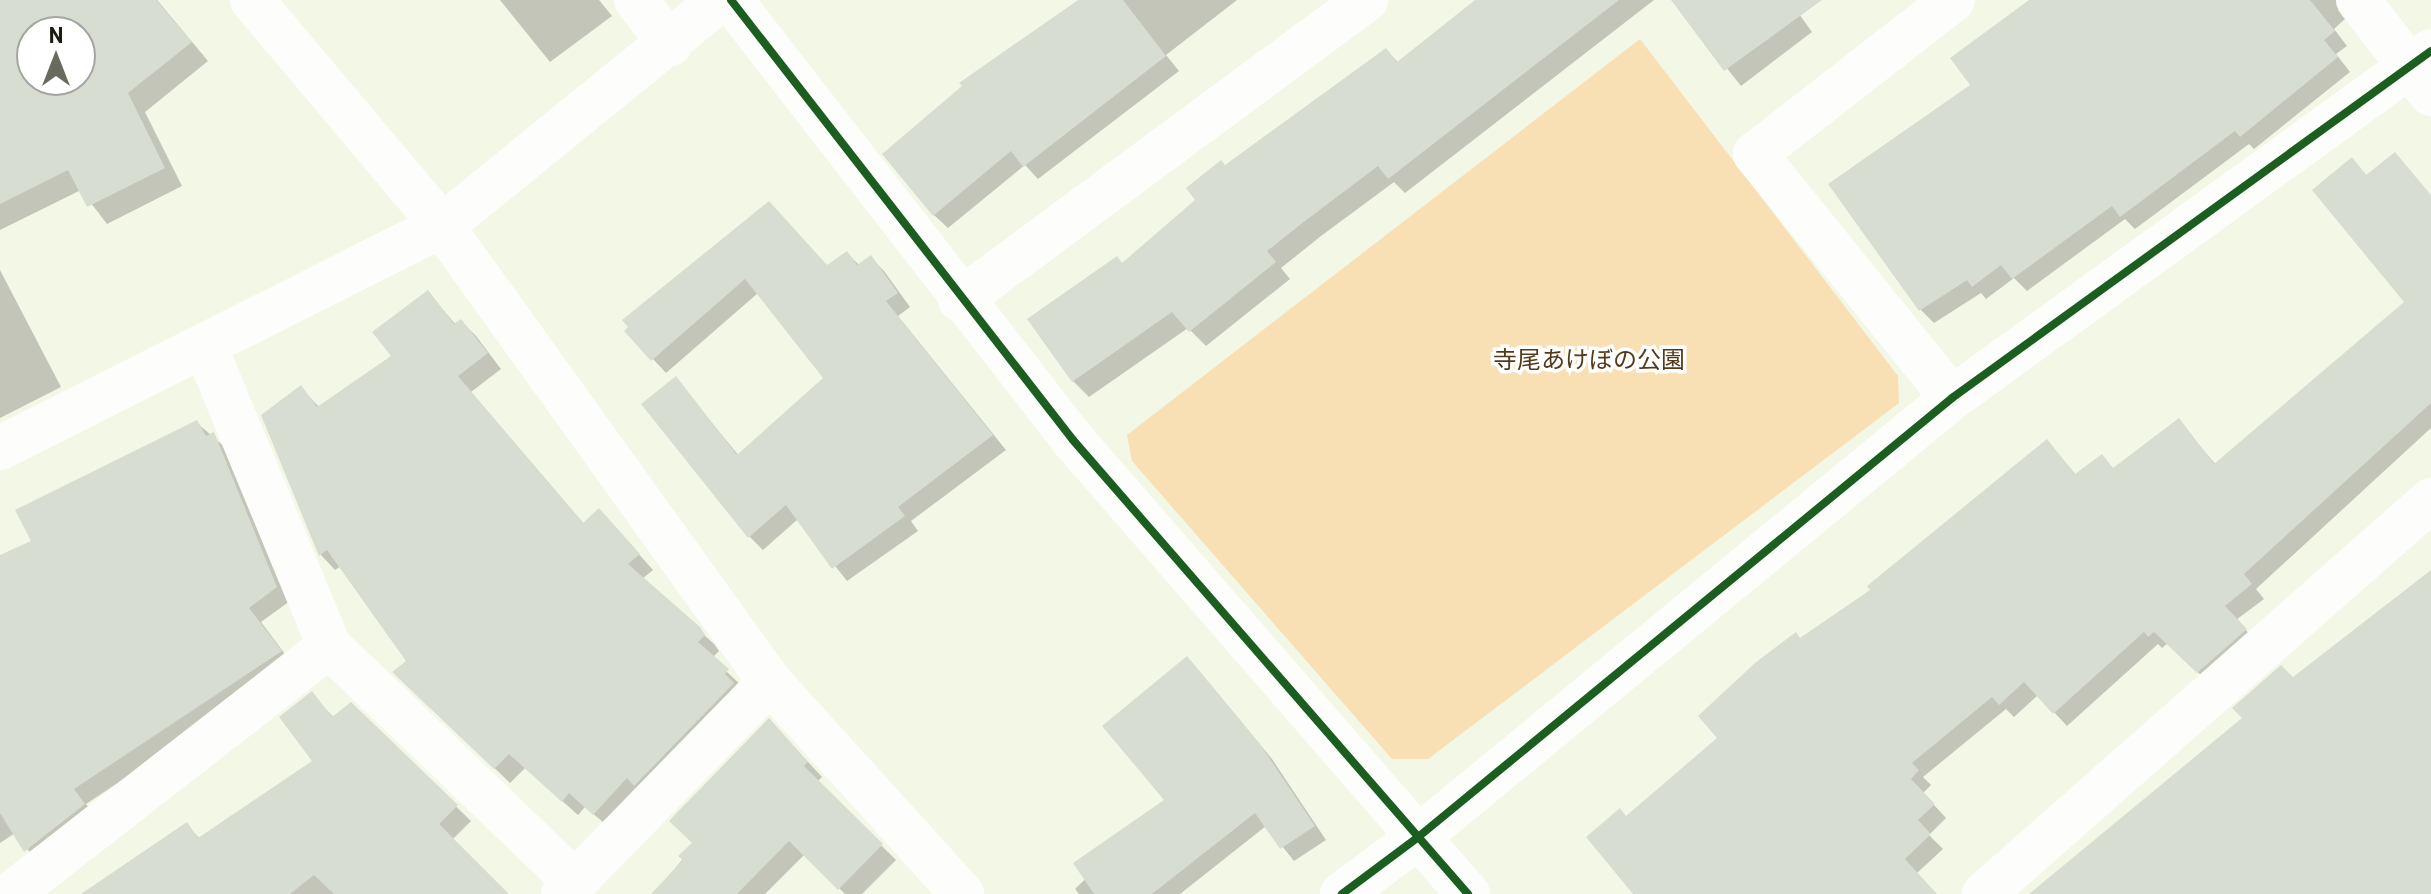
<!DOCTYPE html>
<meta charset="utf-8">
<style>
body{margin:0}
#map{position:relative;width:2431px;height:894px;overflow:hidden;background:#f3f7e6;font-family:Barlow,"Noto Sans JP",sans-serif}
div>[style]{position:absolute}
.green>*{inset:0;background:#f8dfb4}
.shadow>*{inset:0;background:#0003}
.building>*{inset:0;background:#d8ddd1}
.minor>*{height:44px;margin:-22px;padding:0 22px;transform-origin:22px;border-radius:22px;background:#fdfefb}
.cycleway>*{height:8px;margin:-4px;padding:0 4px;transform-origin:4px;border-radius:4px;background:#1b5e20}
span{translate:-50% -50%;white-space:nowrap;text-align:center;line-height:1.15;-webkit-text-stroke:7px #fff;paint-order:stroke}
.park-label{font-size:24px;color:#533b1a}
.north{position:absolute;left:16px;top:16px;width:80px;height:80px;box-sizing:border-box;background:#fff;border:2px solid #a4a5a1;border-radius:50%;rotate:0deg;font-size:22px;font-weight:700;line-height:32px;text-align:center;color:#1b1e13}
.north::after{content:'';display:block;margin:auto;width:28px;height:36px;background:#676a5d;clip-path:polygon(50% 0,100% 100%,50% 72%,0 100%)}
</style>
<div id="map">
<div class="green">
<div style="clip-path:polygon(1640px 39px,1898px 376px,1899px 403px,1428px 759px,1392px 759px,1132px 461px,1127px 435px)"></div>
</div>
<div class="shadow">
<div style="clip-path:polygon(evenodd,0 0,157px 0,208px 61px,145px 112px,182px 186px,107px 224px,81px 190px,0 230px,0 0,32px 32px,80px 32px,80px 80px,32px 80px,32px 32px)"></div>
<div style="clip-path:polygon(500px 0,599px 0,612px 16px,550px 62px)"></div>
<div style="clip-path:polygon(1082px 0,1237px 0,1166px 55px,1179px 71px,1038px 179px,1025px 165px,948px 228px,934px 215px)"></div>
<div style="clip-path:polygon(1480px 0,1654px 0,1405px 193px,1394px 182px,1321px 236px,1281px 268px,1290px 279px,1206px 346px,1188px 328px,1089px 397px,1073px 381px,1123px 265px,1198px 200px,1225px 167px,1386px 50px,1399px 63px)"></div>
<div style="clip-path:polygon(1673px 0,1789px 0,1812px 32px,1741px 86px)"></div>
<div style="clip-path:polygon(2047px 0,2351px 0,2346px 18px,2334px 29px,2347px 46px,2336px 54px,2350px 72px,2254px 149px,2249px 144px,2135px 229px,2125px 219px,2027px 291px,2014px 278px,1986px 299px,1981px 293px,1934px 323px,1921px 310px,1973px 85px)"></div>
<div style="clip-path:polygon(2352px 160px,2368px 177px,2431px 196px,2431px 428px,2256px 589px,2264px 599px,2236px 620px,2258px 643px,2211px 685px,2168px 643px,2162px 648px,2158px 644px,2067px 726px,2038px 695px,2014px 717px,2006px 709px,1923px 777px,1931px 785px,1923px 793px,1946px 818px,1929px 835px,1943px 849px,1917px 873px,1914px 894px,1636px 894px,1626px 818px,1719px 738px,1800px 640px,1873px 591px,2047px 441px,2077px 476px,2102px 457px,2114px 469px,2178px 420px,2216px 465px,2407px 302px)"></div>
<div style="clip-path:polygon(769px 204px,827px 267px,847px 253px,860px 266px,871px 258px,884px 271px,910px 307px,898px 316px,1006px 450px,911px 521px,918px 531px,847px 581px,798px 519px,763px 550px,749px 536px,676px 379px,739px 456px,826px 378px,758px 293px,666px 373px,627px 331px)"></div>
<div style="clip-path:polygon(0 270px,61px 387px,0 418px)"></div>
<div style="clip-path:polygon(428px 292px,456px 325px,461px 321px,476px 336px,501px 369px,471px 392px,584px 524px,614px 526px,653px 570px,642px 579px,714px 644px,719px 651px,712px 658px,742px 686px,610px 828px,585px 807px,578px 815px,525px 768px,510px 783px,395px 672px,409px 662px,341px 566px,335px 570px,321px 555px,263px 416px,301px 388px,320px 408px,394px 357px)"></div>
<div style="clip-path:polygon(197px 423px,227px 449px,290px 601px,261px 622px,294px 666px,86px 804px,97px 819px,39px 864px,15px 833px,0 843px,0 556px,34px 542px)"></div>
<div style="clip-path:polygon(1200px 672px,1272px 759px,1326px 840px,1294px 861px,1266px 826px,1180px 894px,1079px 894px,1075px 889px,1167px 800px)"></div>
<div style="clip-path:polygon(312px 694px,334px 718px,351px 705px,471px 821px,452px 840px,507px 894px,137px 894px,187px 825px,200px 839px,315px 761px)"></div>
<div style="clip-path:polygon(784px 736px,822px 777px,817px 782px,896px 860px,862px 894px,845px 894px,805px 854px,765px 894px,654px 894px)"></div>
</div>
<div class="building">
<div style="clip-path:polygon(evenodd,0 0,156px 0,192px 42px,128px 93px,165px 168px,87px 207px,68px 170px,0 204px,0 0,32px 32px,80px 32px,80px 80px,32px 80px,32px 32px)"></div>
<div style="clip-path:polygon(1078px 0,1123px 0,1166px 56px,1023px 167px,1011px 151px,933px 216px,882px 154px,962px 86px,959px 83px)"></div>
<div style="clip-path:polygon(1475px 0,1619px 0,1388px 179px,1378px 166px,1305px 221px,1267px 251px,1276px 262px,1189px 332px,1172px 312px,1072px 382px,1027px 319px,1117px 256px,1122px 263px,1195px 200px,1186px 188px,1221px 160px,1225px 165px,1386px 48px,1397px 62px)"></div>
<div style="clip-path:polygon(1671px 0,1822px 0,1724px 71px)"></div>
<div style="clip-path:polygon(2029px 0,2310px 0,2335px 31px,2324px 40px,2338px 57px,2240px 137px,2235px 131px,2120px 217px,2112px 206px,2012px 279px,2001px 265px,1972px 287px,1967px 280px,1919px 311px,1828px 184px,1970px 85px,1950px 58px)"></div>
<div style="clip-path:polygon(2395px 152px,2431px 195px,2431px 403px,2244px 574px,2252px 584px,2225px 606px,2247px 629px,2197px 673px,2154px 632px,2148px 637px,2144px 632px,2053px 714px,2024px 682px,1999px 705px,1992px 697px,1912px 763px,1919px 770px,1911px 779px,1935px 804px,1918px 820px,1931px 834px,1905px 859px,1937px 894px,1633px 894px,1586px 837px,1620px 808px,1626px 816px,1717px 738px,1698px 716px,1755px 663px,1796px 632px,1800px 638px,1870px 590px,1867px 586px,2047px 439px,2075px 474px,2102px 454px,2113px 468px,2179px 418px,2214px 464px,2404px 302px,2312px 190px,2352px 157px,2366px 175px)"></div>
<div style="clip-path:polygon(769px 201px,827px 265px,847px 251px,857px 265px,871px 255px,898px 293px,886px 301px,993px 435px,898px 507px,905px 516px,832px 569px,786px 505px,748px 538px,641px 404px,676px 376px,737px 455px,823px 378px,745px 279px,651px 361px,624px 331px,628px 327px,622px 320px)"></div>
<div style="clip-path:polygon(428px 290px,454px 324px,461px 319px,488px 353px,458px 376px,583px 523px,599px 508px,640px 554px,628px 564px,700px 627px,705px 635px,698px 642px,729px 669px,725px 674px,734px 683px,634px 786px,627px 778px,593px 815px,569px 793px,562px 802px,509px 754px,494px 769px,392px 672px,406px 661px,327px 550px,319px 556px,261px 415px,301px 385px,317px 407px,391px 356px,372px 332px)"></div>
<div style="clip-path:polygon(197px 420px,206px 436px,214px 432px,277px 587px,249px 608px,282px 651px,74px 789px,85px 804px,24px 852px,0 813px,0 555px,31px 541px,15px 510px)"></div>
<div style="clip-path:polygon(2431px 570px,2431px 894px,2029px 894px,2242px 718px,2232px 708px,2281px 665px,2293px 677px)"></div>
<div style="clip-path:polygon(1187px 656px,1260px 744px,1315px 826px,1280px 849px,1255px 813px,1152px 894px,1094px 894px,1073px 863px,1164px 800px,1102px 726px)"></div>
<div style="clip-path:polygon(312px 691px,332px 717px,351px 702px,458px 805px,439px 824px,509px 894px,334px 894px,314px 875px,290px 894px,81px 894px,187px 822px,198px 838px,312px 761px,279px 717px)"></div>
<div style="clip-path:polygon(769px 718px,808px 762px,804px 766px,883px 844px,838px 890px,789px 841px,737px 894px,651px 894px,683px 860px,678px 856px,692px 843px,669px 821px)"></div>
</div>
<div class="minor">
<div style="left:252px;top:0;width:295px;rotate:49.9deg"></div>
<div style="left:442px;top:226px;width:562px;rotate:54.27deg"></div>
<div style="left:770px;top:682px;width:286px;rotate:47.8deg"></div>
<div style="left:636px;top:0;width:56px;rotate:52.3deg"></div>
<div style="left:731px;top:0;width:557px;rotate:52.14deg"></div>
<div style="left:1073px;top:440px;width:602px;rotate:48.98deg"></div>
<div style="left:2358px;top:0;width:119px;rotate:52.2deg"></div>
<div style="left:960px;top:300px;width:505px;rotate:-36.46deg"></div>
<div style="left:205px;top:346px;width:325px;rotate:67.5deg"></div>
<div style="left:329px;top:646px;width:341px;rotate:43.8deg"></div>
<div style="left:1952px;top:398px;width:314px;rotate:-128.9deg"></div>
<div style="left:1755px;top:154px;width:251px;rotate:-37.9deg"></div>
<div style="left:0;top:448px;width:495px;rotate:-26.7deg"></div>
<div style="left:442px;top:226px;width:358px;rotate:-39.1deg"></div>
<div style="left:11px;top:894px;width:403px;rotate:-37.9deg"></div>
<div style="left:563px;top:894px;width:296px;rotate:-45.7deg"></div>
<div style="left:1342px;top:894px;width:94px;rotate:-36.7deg"></div>
<div style="left:1417px;top:838px;width:693px;rotate:-39.43deg"></div>
<div style="left:1952px;top:398px;width:591px;rotate:-35.92deg"></div>
<div style="left:1984px;top:894px;width:596px;rotate:-41.39deg"></div>
</div>
<div class="cycleway">
<div style="left:731px;top:0;width:557px;rotate:52.14deg"></div>
<div style="left:1073px;top:440px;width:602px;rotate:48.98deg"></div>
<div style="left:1342px;top:894px;width:94px;rotate:-36.7deg"></div>
<div style="left:1417px;top:838px;width:693px;rotate:-39.43deg"></div>
<div style="left:1952px;top:398px;width:591px;rotate:-35.92deg"></div>
</div>
<div class="park-label">
<span style="left:1589px;top:359px">寺尾あけぼの公園</span>
</div>
<div class="north">N</div>
</div>
